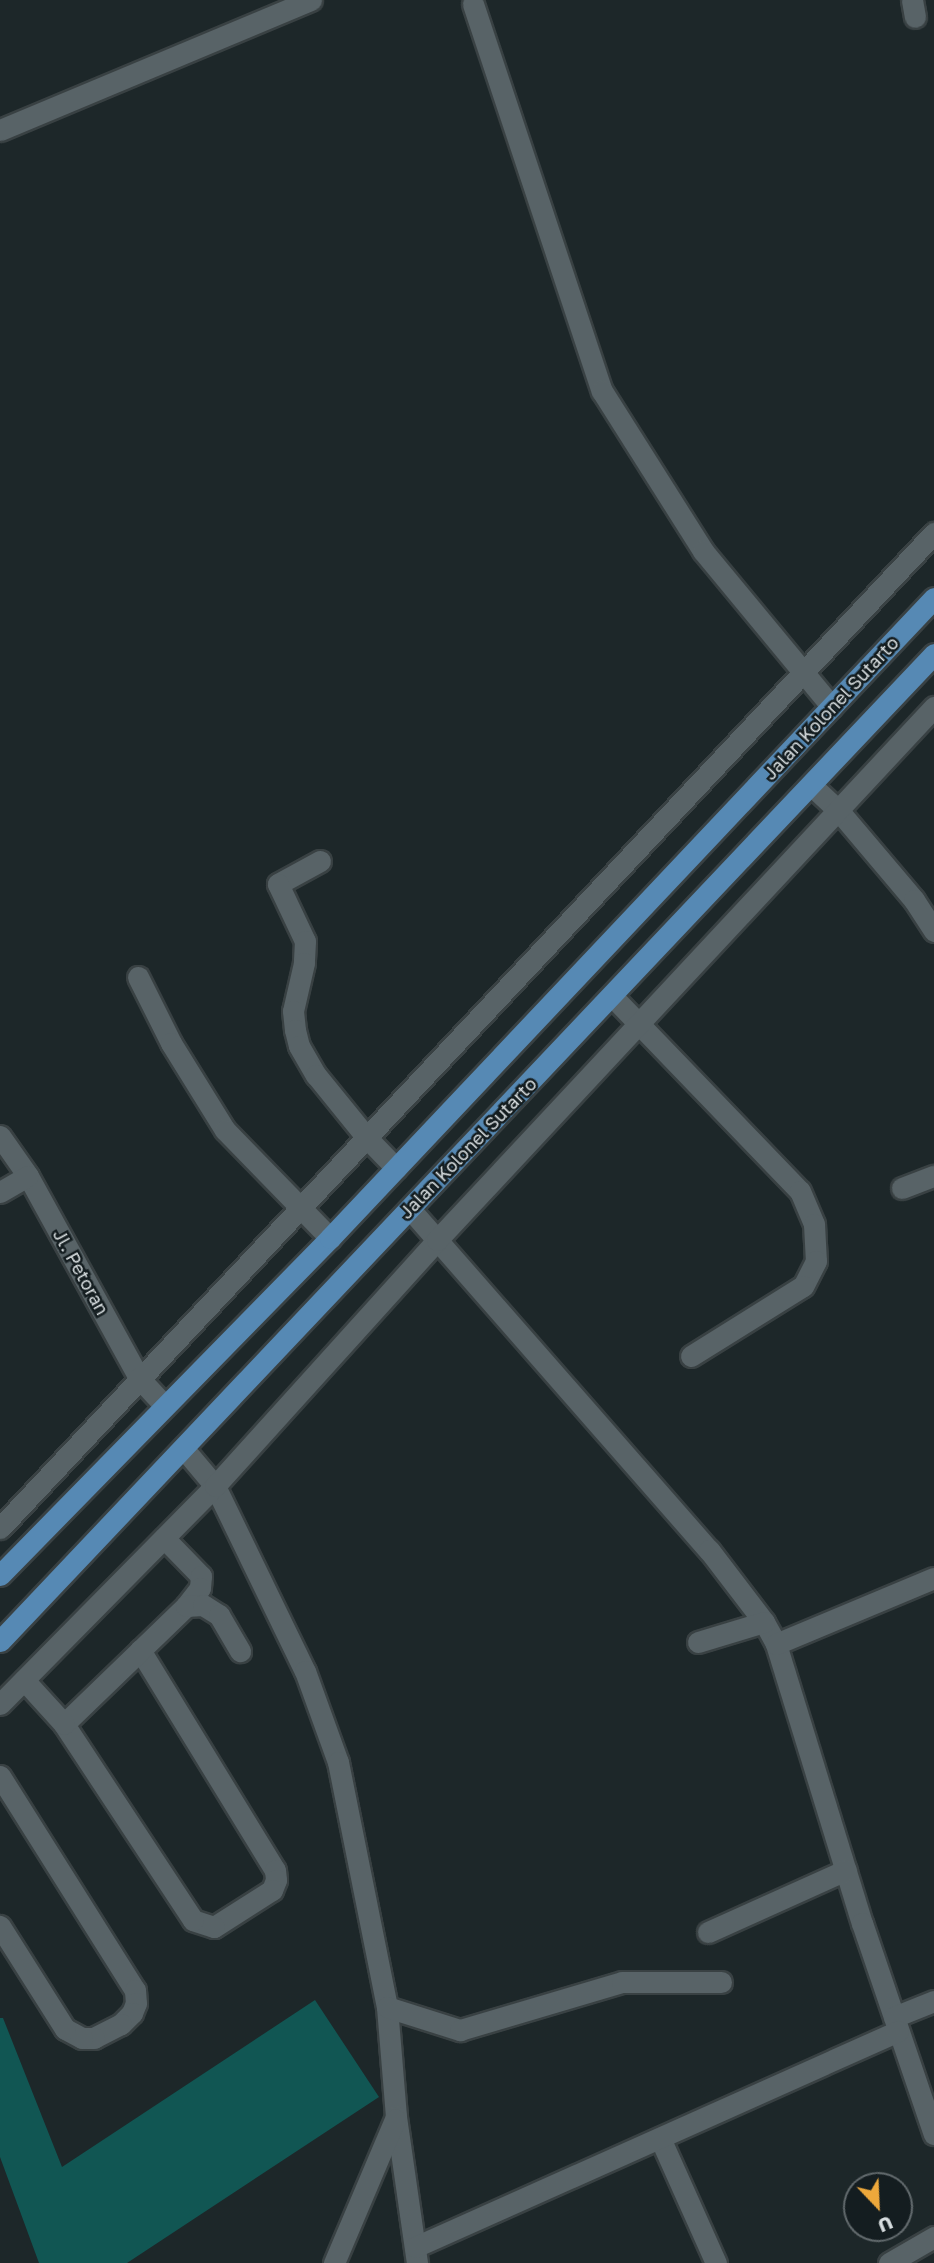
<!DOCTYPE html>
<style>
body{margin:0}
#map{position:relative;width:934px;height:2263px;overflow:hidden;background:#1d2729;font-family:"Golos Text",sans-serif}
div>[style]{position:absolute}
.building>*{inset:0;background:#115653}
.roads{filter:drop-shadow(2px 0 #394143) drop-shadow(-2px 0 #394143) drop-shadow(0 2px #394143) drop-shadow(0 -2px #394143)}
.minor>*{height:21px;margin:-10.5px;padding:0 10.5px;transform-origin:10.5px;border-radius:10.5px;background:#586367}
.major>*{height:21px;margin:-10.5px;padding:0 10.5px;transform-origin:10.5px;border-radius:10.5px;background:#5689b4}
span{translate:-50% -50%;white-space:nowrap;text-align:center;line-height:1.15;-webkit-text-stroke:5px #141d20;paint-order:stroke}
.street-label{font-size:18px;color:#d8dee0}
.north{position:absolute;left:843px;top:2172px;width:70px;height:70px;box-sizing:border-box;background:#141d20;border:2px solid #626a6d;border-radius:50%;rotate:157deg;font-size:19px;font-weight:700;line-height:28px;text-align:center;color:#d8dee0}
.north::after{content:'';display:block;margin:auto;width:24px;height:32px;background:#eda83b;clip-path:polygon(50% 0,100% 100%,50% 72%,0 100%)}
</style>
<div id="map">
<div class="building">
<div style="clip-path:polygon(315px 2000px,379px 2097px,127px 2263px,39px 2263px,0 2157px,0 2018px,3px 2018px,62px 2167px)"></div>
</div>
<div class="roads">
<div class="minor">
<div style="left:912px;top:0;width:17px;rotate:80deg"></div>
<div style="left:473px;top:4px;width:408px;rotate:71.6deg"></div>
<div style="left:602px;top:391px;width:189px;rotate:57.7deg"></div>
<div style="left:703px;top:551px;width:202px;rotate:50.4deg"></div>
<div style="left:0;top:130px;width:337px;rotate:-22.7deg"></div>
<div style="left:811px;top:785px;width:37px;rotate:43deg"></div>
<div style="left:838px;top:810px;width:118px;rotate:49.8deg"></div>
<div style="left:914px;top:900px;width:37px;rotate:57deg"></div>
<div style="left:320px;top:861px;width:48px;rotate:151.3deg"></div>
<div style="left:278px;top:884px;width:63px;rotate:64.7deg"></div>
<div style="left:305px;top:941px;width:22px;rotate:93deg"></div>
<div style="left:304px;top:963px;width:49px;rotate:102.9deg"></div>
<div style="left:293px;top:1011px;width:19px;rotate:84deg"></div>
<div style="left:295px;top:1030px;width:16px;rotate:76deg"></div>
<div style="left:299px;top:1046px;width:34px;rotate:60deg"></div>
<div style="left:316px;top:1075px;width:81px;rotate:51deg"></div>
<div style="left:367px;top:1138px;width:42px;rotate:46deg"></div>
<div style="left:138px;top:977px;width:74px;rotate:63.4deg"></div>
<div style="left:171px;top:1043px;width:102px;rotate:58.2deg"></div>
<div style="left:225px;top:1130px;width:151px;rotate:45.8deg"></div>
<div style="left:613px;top:997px;width:269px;rotate:46.1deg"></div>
<div style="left:800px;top:1191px;width:36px;rotate:67deg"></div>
<div style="left:814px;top:1224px;width:37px;rotate:87deg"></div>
<div style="left:816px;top:1261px;width:28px;rotate:117deg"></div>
<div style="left:803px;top:1286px;width:132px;rotate:148deg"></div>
<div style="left:0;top:1136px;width:49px;rotate:55deg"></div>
<div style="left:28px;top:1176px;width:230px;rotate:61.2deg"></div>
<div style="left:139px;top:1378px;width:38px;rotate:47deg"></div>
<div style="left:902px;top:1188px;width:34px;rotate:-21deg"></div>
<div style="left:0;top:1192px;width:32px;rotate:-30deg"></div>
<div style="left:410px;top:1209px;width:454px;rotate:48.8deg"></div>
<div style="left:709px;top:1550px;width:91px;rotate:52.6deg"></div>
<div style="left:764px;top:1622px;width:25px;rotate:61deg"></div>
<div style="left:776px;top:1644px;width:292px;rotate:72.9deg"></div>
<div style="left:862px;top:1923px;width:223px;rotate:71.2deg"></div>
<div style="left:183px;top:1448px;width:50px;rotate:49.9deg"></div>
<div style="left:215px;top:1486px;width:206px;rotate:64.1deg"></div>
<div style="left:305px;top:1671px;width:97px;rotate:70.1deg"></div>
<div style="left:338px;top:1762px;width:250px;rotate:78.7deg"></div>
<div style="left:387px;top:2007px;width:110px;rotate:85.3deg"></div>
<div style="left:396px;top:2117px;width:148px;rotate:81.8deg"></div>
<div style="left:0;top:1528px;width:1365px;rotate:-46.81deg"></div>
<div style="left:164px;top:1538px;width:53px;rotate:45.8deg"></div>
<div style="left:201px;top:1576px;width:12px;rotate:95deg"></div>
<div style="left:200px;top:1588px;width:23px;rotate:128deg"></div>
<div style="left:698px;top:1642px;width:69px;rotate:-16.9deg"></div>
<div style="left:776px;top:1644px;width:171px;rotate:-22.7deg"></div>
<div style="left:140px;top:1650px;width:258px;rotate:58.5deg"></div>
<div style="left:275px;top:1870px;width:10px;rotate:84deg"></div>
<div style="left:276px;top:1880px;width:11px;rotate:112deg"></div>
<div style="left:272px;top:1890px;width:69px;rotate:147.5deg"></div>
<div style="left:214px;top:1927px;width:22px;rotate:-162deg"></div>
<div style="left:193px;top:1920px;width:235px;rotate:-123.4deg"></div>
<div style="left:64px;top:1724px;width:170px;rotate:-44deg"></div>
<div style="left:186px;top:1606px;width:17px;rotate:-3deg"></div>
<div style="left:203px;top:1605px;width:19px;rotate:32deg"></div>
<div style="left:219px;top:1615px;width:42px;rotate:59.7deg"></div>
<div style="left:24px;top:1680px;width:59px;rotate:47.7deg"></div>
<div style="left:0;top:1704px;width:306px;rotate:-45.4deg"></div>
<div style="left:215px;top:1486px;width:331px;rotate:-47.9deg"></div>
<div style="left:437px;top:1240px;width:729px;rotate:-47deg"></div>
<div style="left:0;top:1776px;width:253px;rotate:57.8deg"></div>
<div style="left:135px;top:1990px;width:13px;rotate:86deg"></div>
<div style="left:136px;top:2003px;width:11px;rotate:112deg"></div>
<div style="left:132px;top:2013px;width:16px;rotate:135deg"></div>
<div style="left:121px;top:2024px;width:30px;rotate:153deg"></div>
<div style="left:94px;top:2038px;width:12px;rotate:180deg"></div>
<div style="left:82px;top:2038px;width:19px;rotate:-152deg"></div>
<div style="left:65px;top:2029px;width:122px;rotate:-122.3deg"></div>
<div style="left:708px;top:1932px;width:151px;rotate:-24.2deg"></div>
<div style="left:387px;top:2007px;width:77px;rotate:17.5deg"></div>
<div style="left:460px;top:2030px;width:169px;rotate:-16.5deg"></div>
<div style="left:622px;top:1982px;width:99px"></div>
<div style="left:894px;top:2017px;width:43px;rotate:-21.8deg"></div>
<div style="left:660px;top:2138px;width:137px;rotate:65.9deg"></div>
<div style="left:415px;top:2247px;width:529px;rotate:-24.09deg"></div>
<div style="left:334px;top:2263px;width:156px;rotate:-67deg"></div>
<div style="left:889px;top:2263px;width:52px;rotate:-30deg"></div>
</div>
<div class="major">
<div style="left:0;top:1575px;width:472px;rotate:-45.6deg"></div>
<div style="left:330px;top:1238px;width:880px;rotate:-46.66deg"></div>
<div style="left:0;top:1641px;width:1359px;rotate:-46.58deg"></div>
</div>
</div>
<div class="street-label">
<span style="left:831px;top:708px;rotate:-47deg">Jalan Kolonel Sutarto</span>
<span style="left:468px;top:1148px;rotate:-46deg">Jalan Kolonel Sutarto</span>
<span style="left:81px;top:1272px;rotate:61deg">Jl. Petoran</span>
</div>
<div class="north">U</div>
</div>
